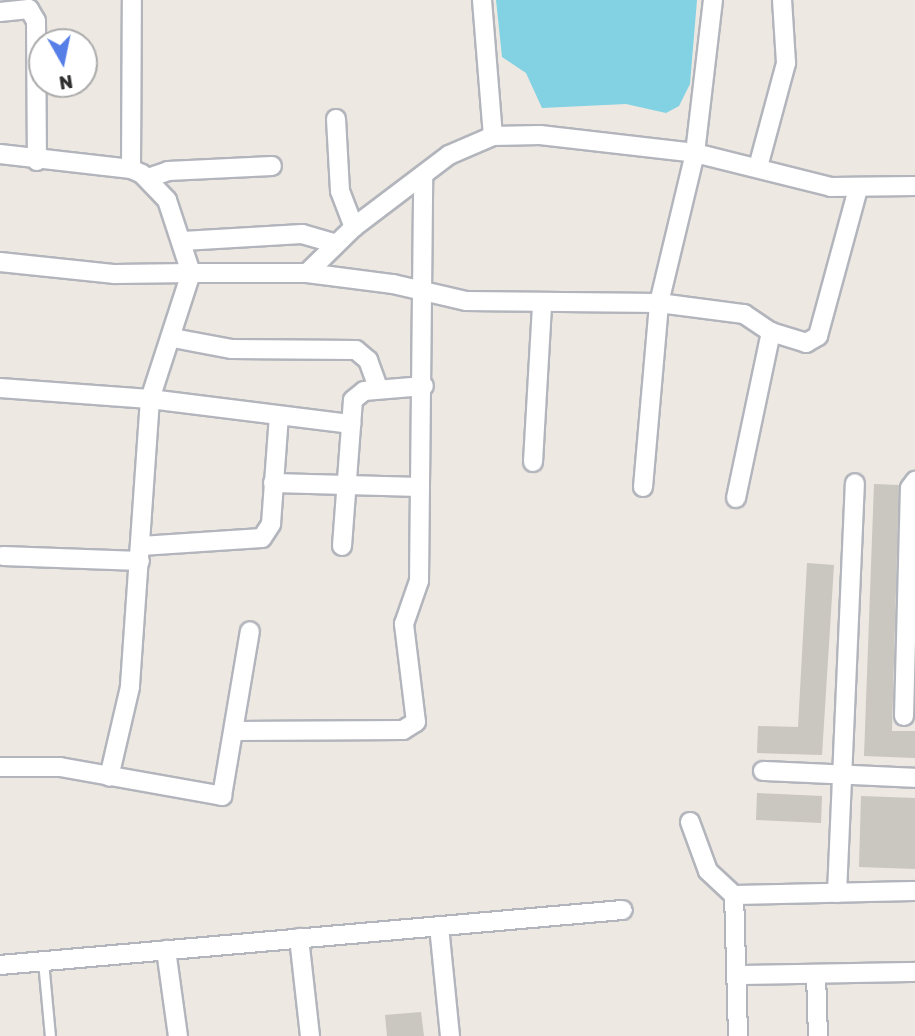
<!DOCTYPE html>
<style>
body{margin:0}
#map{position:relative;width:915px;height:1036px;overflow:hidden;background:#ede8e2;font-family:Rubik,sans-serif}
div>[style]{position:absolute}
.water>*{inset:0;background:#82d2e3}
.building>*{inset:0;background:#cac6c0}
.roads{filter:drop-shadow(2px 0 #b3b5bc) drop-shadow(-2px 0 #b3b5bc) drop-shadow(0 2px #b3b5bc) drop-shadow(0 -2px #b3b5bc)}
.lane>*{height:9px;margin:-4.5px;padding:0 4.5px;transform-origin:4.5px;border-radius:4.5px;background:#fff}
.street>*{height:18px;margin:-9px;padding:0 9px;transform-origin:9px;border-radius:9px;background:#fff}
span{translate:-50% -50%;white-space:nowrap;text-align:center;line-height:1.15;-webkit-text-stroke:5px #fff;paint-order:stroke}
.north{position:absolute;left:28px;top:28px;width:70px;height:70px;box-sizing:border-box;background:#fff;border:2px solid #ababab;border-radius:50%;rotate:171deg;font-size:19px;font-weight:700;line-height:28px;text-align:center;color:#2e2e2e}
.north::after{content:'';display:block;margin:auto;width:24px;height:32px;background:#567ee7;clip-path:polygon(50% 0,100% 100%,50% 72%,0 100%)}
</style>
<div id="map">
<div class="water">
<div style="clip-path:polygon(496px 0,697px 0,690px 84px,679px 106px,666px 113px,626px 104px,542px 108px,526px 73px,502px 57px)"></div>
</div>
<div class="building">
<div style="clip-path:polygon(874px 484px,899px 485px,892px 731px,915px 731px,915px 758px,864px 756px)"></div>
<div style="clip-path:polygon(807px 563px,834px 565px,822px 755px,757px 753px,758px 726px,798px 727px)"></div>
<div style="clip-path:polygon(757px 793px,822px 796px,821px 823px,756px 820px)"></div>
<div style="clip-path:polygon(861px 796px,915px 798px,915px 869px,859px 867px)"></div>
<div style="clip-path:polygon(421px 1012px,424px 1036px,387px 1036px,385px 1015px)"></div>
</div>
<div class="roads">
<div class="lane">
<div style="left:43px;top:961px;width:75px;rotate:84.7deg"></div>
</div>
<div class="street">
<div style="left:482px;top:0;width:136px;rotate:85.4deg"></div>
<div style="left:0;top:12px;width:29px;rotate:-6deg"></div>
<div style="left:29px;top:9px;width:14px;rotate:60deg"></div>
<div style="left:36px;top:21px;width:140px;rotate:89.6deg"></div>
<div style="left:336px;top:119px;width:72px;rotate:86.8deg"></div>
<div style="left:340px;top:191px;width:39px;rotate:69deg"></div>
<div style="left:0;top:154px;width:132px;rotate:6.5deg"></div>
<div style="left:131px;top:169px;width:12px;rotate:24deg"></div>
<div style="left:142px;top:174px;width:36px;rotate:46deg"></div>
<div style="left:167px;top:200px;width:77px;rotate:71.8deg"></div>
<div style="left:191px;top:273px;width:116px"></div>
<div style="left:307px;top:273px;width:66px;rotate:-44.4deg"></div>
<div style="left:354px;top:227px;width:119px;rotate:-37.2deg"></div>
<div style="left:449px;top:155px;width:48px;rotate:-23.4deg"></div>
<div style="left:493px;top:136px;width:47px;rotate:-1.2deg"></div>
<div style="left:540px;top:135px;width:156px;rotate:6.6deg"></div>
<div style="left:695px;top:153px;width:140px;rotate:14deg"></div>
<div style="left:831px;top:187px;width:84px;rotate:-0.7deg"></div>
<div style="left:758px;top:167px;width:108px;rotate:-74.9deg"></div>
<div style="left:786px;top:63px;width:63px;rotate:-93.6deg"></div>
<div style="left:131px;top:169px;width:169px;rotate:-89.7deg"></div>
<div style="left:148px;top:178px;width:21px;rotate:-19deg"></div>
<div style="left:168px;top:171px;width:104px;rotate:-2.8deg"></div>
<div style="left:183px;top:241px;width:119px;rotate:-3.4deg"></div>
<div style="left:302px;top:234px;width:35px;rotate:16deg"></div>
<div style="left:0;top:262px;width:116px;rotate:6deg"></div>
<div style="left:115px;top:274px;width:76px;rotate:-0.8deg"></div>
<div style="left:191px;top:273px;width:133px;rotate:108deg"></div>
<div style="left:150px;top:399px;width:289px;rotate:94deg"></div>
<div style="left:130px;top:687px;width:92px;rotate:103.1deg"></div>
<div style="left:307px;top:273px;width:87px;rotate:7.3deg"></div>
<div style="left:393px;top:284px;width:75px;rotate:13.1deg"></div>
<div style="left:466px;top:301px;width:193px;rotate:0.6deg"></div>
<div style="left:659px;top:303px;width:86px;rotate:7.4deg"></div>
<div style="left:744px;top:314px;width:32px;rotate:34deg"></div>
<div style="left:771px;top:332px;width:37px;rotate:17deg"></div>
<div style="left:806px;top:343px;width:14px;rotate:-30deg"></div>
<div style="left:818px;top:336px;width:152px;rotate:-74.8deg"></div>
<div style="left:173px;top:338px;width:60px;rotate:10.6deg"></div>
<div style="left:232px;top:349px;width:124px;rotate:0.5deg"></div>
<div style="left:356px;top:350px;width:16px;rotate:40deg"></div>
<div style="left:368px;top:360px;width:30px;rotate:70deg"></div>
<div style="left:0;top:388px;width:150px;rotate:4.2deg"></div>
<div style="left:150px;top:399px;width:203px;rotate:7.1deg"></div>
<div style="left:533px;top:462px;width:158px;rotate:-86.7deg"></div>
<div style="left:273px;top:483px;width:147px;rotate:1.6deg"></div>
<div style="left:643px;top:487px;width:185px;rotate:-85deg"></div>
<div style="left:659px;top:303px;width:154px;rotate:-76.5deg"></div>
<div style="left:695px;top:153px;width:154px;rotate:-83.3deg"></div>
<div style="left:736px;top:498px;width:170px;rotate:-78.1deg"></div>
<div style="left:141px;top:546px;width:121px;rotate:-3.8deg"></div>
<div style="left:262px;top:538px;width:17px;rotate:-57deg"></div>
<div style="left:271px;top:524px;width:108px;rotate:-85.8deg"></div>
<div style="left:342px;top:546px;width:146px;rotate:-85.7deg"></div>
<div style="left:353px;top:400px;width:14px;rotate:-39deg"></div>
<div style="left:364px;top:391px;width:60px;rotate:-4.8deg"></div>
<div style="left:3px;top:556px;width:137px;rotate:2.1deg"></div>
<div style="left:904px;top:716px;width:228px;rotate:-88.5deg"></div>
<div style="left:910px;top:488px;width:9px;rotate:-54deg"></div>
<div style="left:235px;top:731px;width:168px;rotate:-0.3deg"></div>
<div style="left:403px;top:730px;width:15px;rotate:-32deg"></div>
<div style="left:416px;top:722px;width:99px;rotate:-97deg"></div>
<div style="left:404px;top:624px;width:46px;rotate:-70.8deg"></div>
<div style="left:419px;top:581px;width:406px;rotate:-89.4deg"></div>
<div style="left:0;top:767px;width:60px"></div>
<div style="left:60px;top:767px;width:165px;rotate:10.1deg"></div>
<div style="left:222px;top:796px;width:167px;rotate:-80.4deg"></div>
<div style="left:763px;top:771px;width:152px;rotate:2.6deg"></div>
<div style="left:690px;top:822px;width:52px;rotate:69.8deg"></div>
<div style="left:708px;top:871px;width:35px;rotate:43deg"></div>
<div style="left:837px;top:893px;width:410px;rotate:-87.5deg"></div>
<div style="left:439px;top:926px;width:111px;rotate:84.3deg"></div>
<div style="left:299px;top:938px;width:99px;rotate:83.6deg"></div>
<div style="left:166px;top:950px;width:87px;rotate:82.1deg"></div>
<div style="left:0;top:965px;width:625px;rotate:-5.05deg"></div>
<div style="left:816px;top:974px;width:62px;rotate:88.2deg"></div>
<div style="left:738px;top:975px;width:177px;rotate:-1deg"></div>
<div style="left:738px;top:1036px;width:141px;rotate:-91.6deg"></div>
<div style="left:734px;top:895px;width:181px;rotate:-1.3deg"></div>
</div>
</div>
<div class="north">N</div>
</div>
